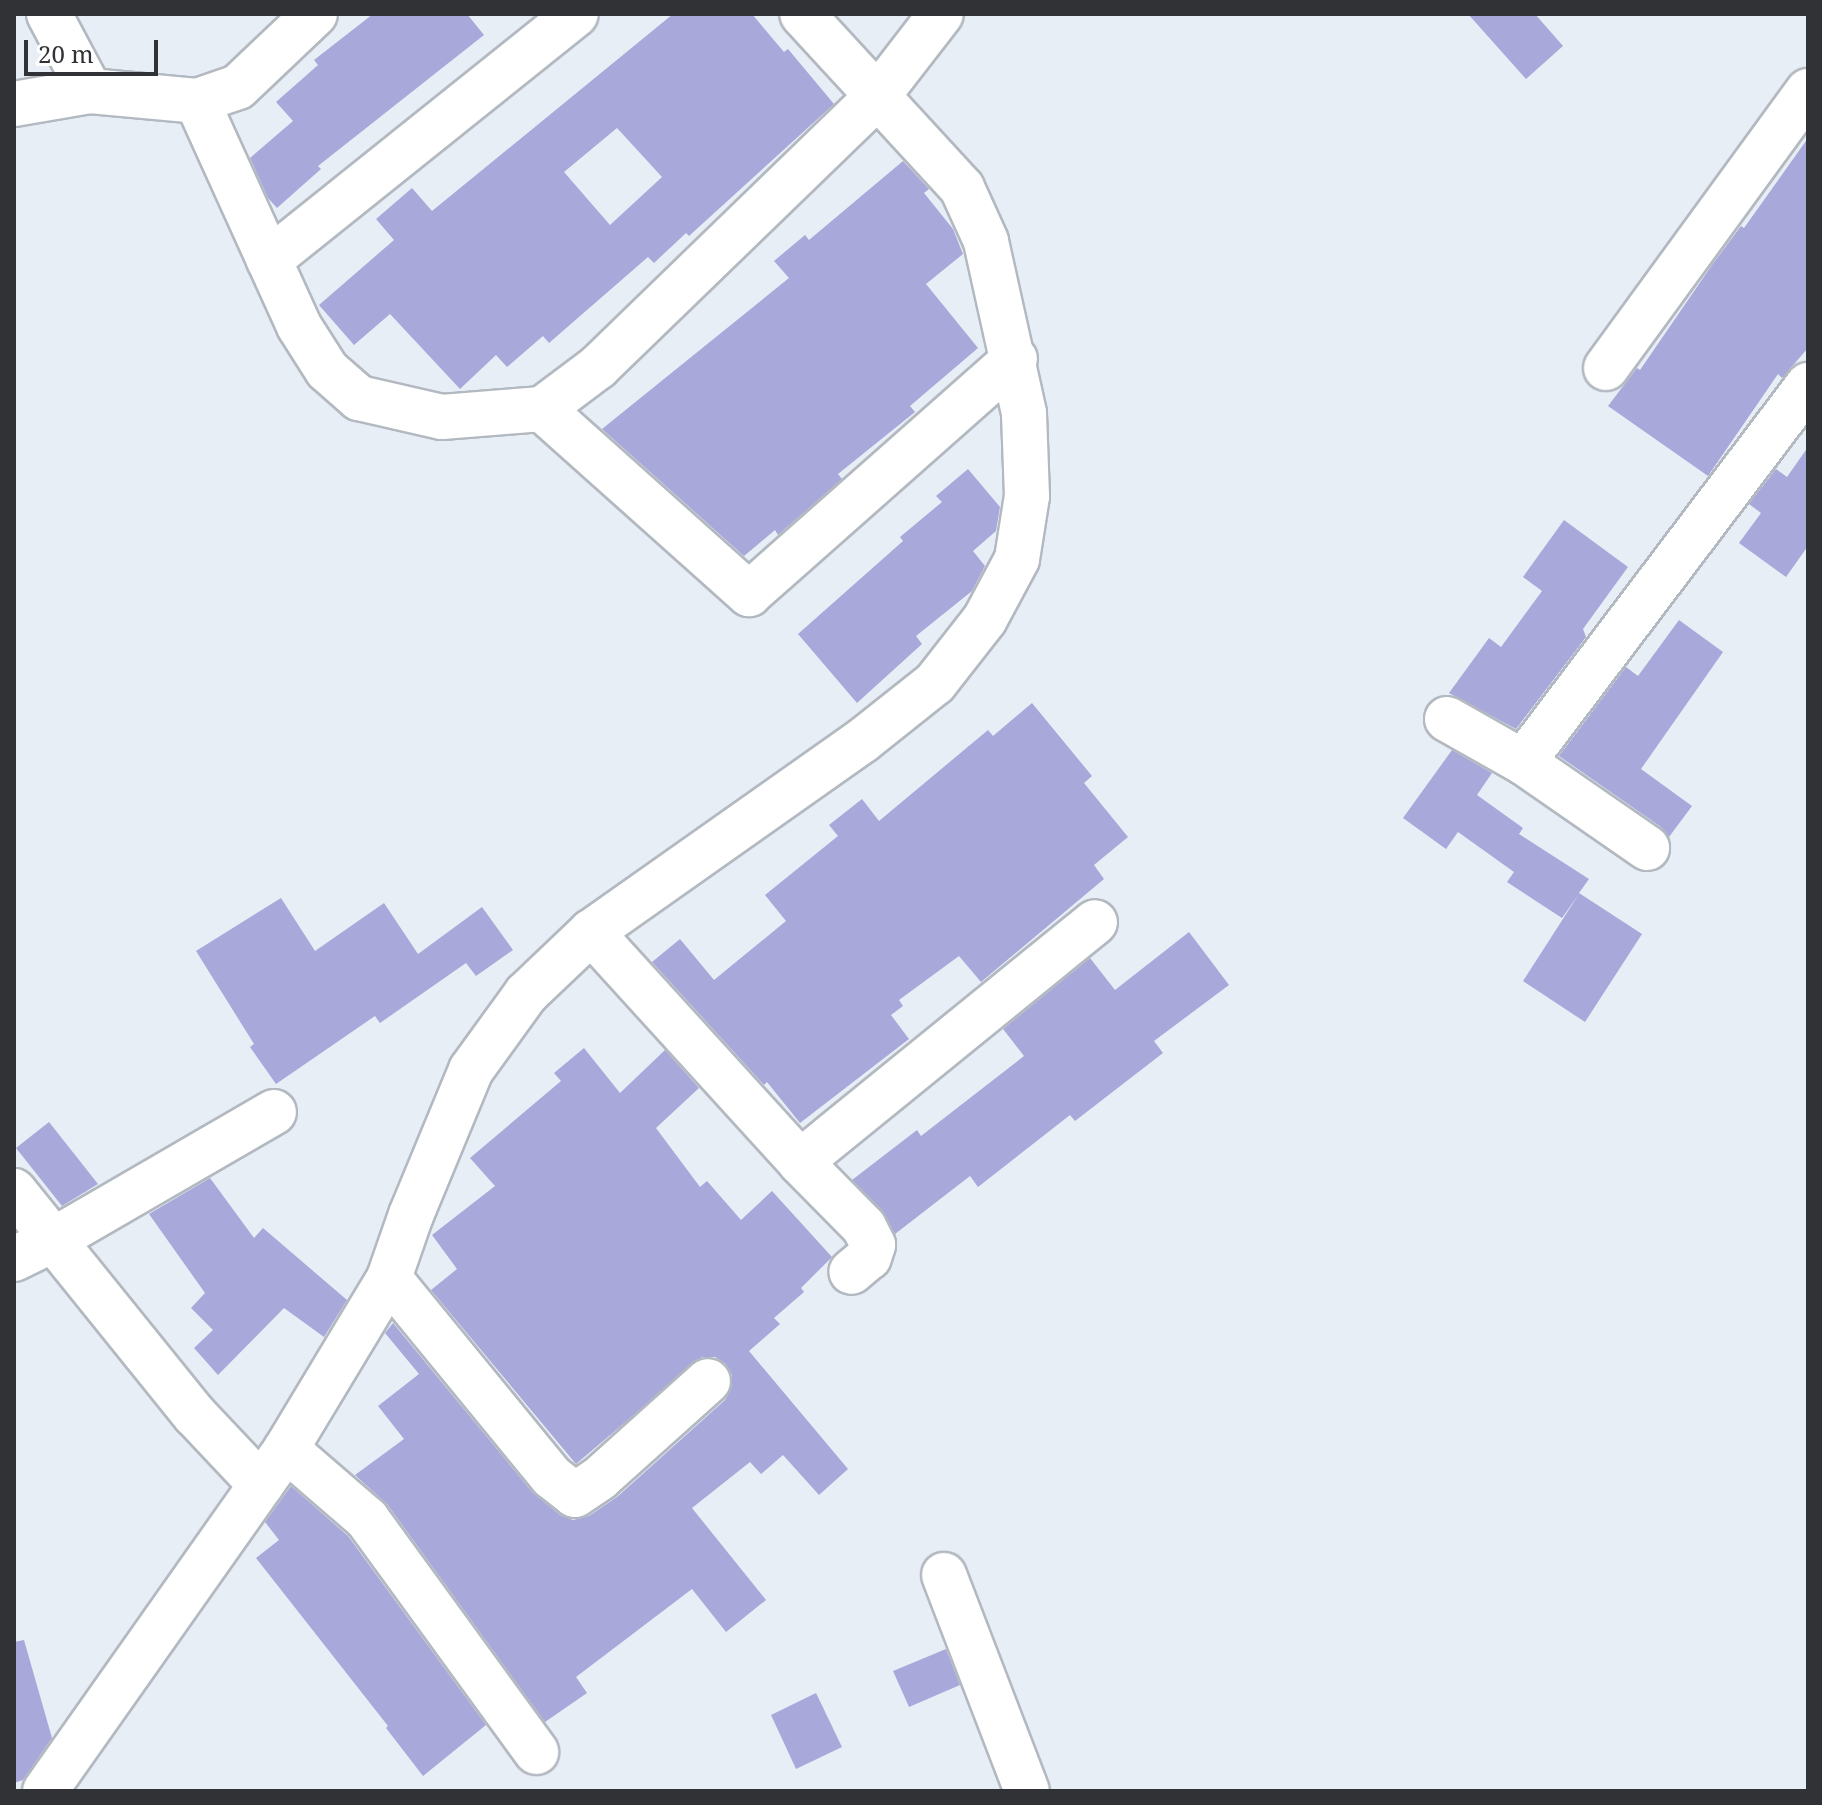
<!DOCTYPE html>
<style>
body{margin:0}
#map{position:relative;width:1822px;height:1805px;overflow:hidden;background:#e8eef6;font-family:"Noto Serif",serif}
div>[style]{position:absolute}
.building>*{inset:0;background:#a9a8db}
.roads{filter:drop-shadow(2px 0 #b3b9c0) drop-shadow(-2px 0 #b3b9c0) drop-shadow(0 2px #b3b9c0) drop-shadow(0 -2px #b3b9c0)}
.minor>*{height:44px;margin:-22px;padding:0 22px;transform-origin:22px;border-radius:22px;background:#fff}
span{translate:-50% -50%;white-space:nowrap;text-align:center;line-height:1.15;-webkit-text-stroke:6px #fff;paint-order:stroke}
.frame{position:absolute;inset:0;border:16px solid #303235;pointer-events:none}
.scale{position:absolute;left:24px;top:40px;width:134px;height:36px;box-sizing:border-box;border:4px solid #303235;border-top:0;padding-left:10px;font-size:24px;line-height:28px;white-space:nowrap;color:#303235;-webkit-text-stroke:6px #fff;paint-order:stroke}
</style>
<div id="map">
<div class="building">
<div style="clip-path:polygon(373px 14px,467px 14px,484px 35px,318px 166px,321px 169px,277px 208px,268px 198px,250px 158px,293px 121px,276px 102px,318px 65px,314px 60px)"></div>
<div style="clip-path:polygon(evenodd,673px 14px,752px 14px,784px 52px,788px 49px,834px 104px,689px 236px,686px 233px,654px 263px,648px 257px,549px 343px,543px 336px,507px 367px,496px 355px,460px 389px,390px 314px,354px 345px,319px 305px,394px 240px,376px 219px,412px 188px,432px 211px,673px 14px,617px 128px,662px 177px,610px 225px,564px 172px,617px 128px)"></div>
<div style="clip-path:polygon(1468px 14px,1535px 14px,1563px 46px,1526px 79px)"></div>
<div style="clip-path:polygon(1808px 138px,1808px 348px,1782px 378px,1778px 374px,1708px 476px,1608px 406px,1637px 368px,1640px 370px,1712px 265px,1741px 226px,1744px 228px)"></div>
<div style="clip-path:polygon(903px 161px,929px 189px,924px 193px,953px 229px,963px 254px,926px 284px,978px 348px,910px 406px,915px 412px,838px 474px,842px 479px,778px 535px,775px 530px,744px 556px,602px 429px,789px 278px,774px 261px,805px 235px,809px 240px)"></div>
<div style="clip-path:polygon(1808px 447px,1808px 546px,1786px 577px,1739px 543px,1761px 513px,1749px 504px,1776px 469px,1787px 477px)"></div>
<div style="clip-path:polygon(968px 469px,1000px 507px,996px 531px,973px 551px,985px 566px,972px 591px,916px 636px,922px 644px,857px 703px,798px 634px,903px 541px,900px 537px,942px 502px,936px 496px)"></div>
<div style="clip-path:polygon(1564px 520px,1628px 567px,1583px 629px,1586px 637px,1516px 729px,1449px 693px,1489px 638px,1501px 647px,1542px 591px,1523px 577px)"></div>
<div style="clip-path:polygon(1679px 620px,1723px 652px,1641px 769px,1692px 806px,1669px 837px,1661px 827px,1559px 756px,1626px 667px,1638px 676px)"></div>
<div style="clip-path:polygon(1032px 703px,1092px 776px,1084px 783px,1128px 837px,1094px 865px,1104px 879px,981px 982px,959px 956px,899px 1000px,903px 1006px,891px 1015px,909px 1039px,800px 1123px,767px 1082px,764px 1085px,652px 962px,680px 939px,714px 980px,786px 921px,765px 895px,838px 836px,829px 825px,862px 799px,879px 821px,988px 730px,993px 736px)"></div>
<div style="clip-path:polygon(1452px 750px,1492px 773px,1477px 795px,1523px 828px,1519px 834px,1589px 879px,1579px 893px,1642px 934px,1585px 1022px,1523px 981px,1579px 894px,1562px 918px,1507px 882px,1514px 872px,1458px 832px,1446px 849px,1403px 818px)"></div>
<div style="clip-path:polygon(281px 898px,315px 951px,384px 903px,418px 954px,482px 907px,513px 950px,476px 976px,466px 963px,380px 1023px,375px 1016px,276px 1084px,250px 1047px,254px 1044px,196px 951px)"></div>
<div style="clip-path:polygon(1189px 932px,1229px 985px,1154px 1041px,1163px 1053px,1075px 1121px,1070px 1115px,978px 1187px,970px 1176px,895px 1234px,882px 1210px,852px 1180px,917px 1130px,921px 1136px,1024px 1056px,1003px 1029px,1090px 958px,1115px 990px)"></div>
<div style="clip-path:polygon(584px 1048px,620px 1093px,665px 1050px,699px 1088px,656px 1128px,700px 1187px,707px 1181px,741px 1220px,772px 1191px,832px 1257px,801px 1288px,804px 1292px,774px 1318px,780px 1324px,749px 1351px,848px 1469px,819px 1495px,783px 1455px,761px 1474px,750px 1462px,692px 1508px,766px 1600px,726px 1632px,692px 1589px,576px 1677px,587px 1693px,545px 1722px,387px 1504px,355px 1475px,404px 1439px,378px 1406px,419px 1374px,385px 1333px,393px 1323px,533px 1493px,560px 1515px,573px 1520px,589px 1516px,617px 1497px,725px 1400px,731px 1389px,732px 1375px,726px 1364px,715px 1357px,702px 1357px,576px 1464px,431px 1290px,457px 1269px,432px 1235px,495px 1186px,470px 1158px,561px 1081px,554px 1073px)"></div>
<div style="clip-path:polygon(49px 1122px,98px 1184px,62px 1206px,16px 1148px)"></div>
<div style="clip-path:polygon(210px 1178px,254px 1238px,263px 1228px,347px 1300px,324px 1337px,284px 1308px,218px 1375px,194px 1348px,213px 1330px,191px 1308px,205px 1293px,149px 1214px)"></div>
<div style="clip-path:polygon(291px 1486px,348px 1536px,486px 1725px,423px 1776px,386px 1728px,388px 1726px,256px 1558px,279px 1540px,265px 1522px)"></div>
<div style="clip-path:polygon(24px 1640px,52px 1738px,23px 1780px,14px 1783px,14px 1642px)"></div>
<div style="clip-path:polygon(946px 1649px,960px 1685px,909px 1707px,893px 1671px)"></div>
<div style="clip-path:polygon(816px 1693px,842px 1747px,796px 1769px,771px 1715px)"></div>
</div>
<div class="roads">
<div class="minor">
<div style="left:49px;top:14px;width:87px;rotate:62deg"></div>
<div style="left:197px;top:101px;width:247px;rotate:65.6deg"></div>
<div style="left:299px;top:326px;width:52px;rotate:57.5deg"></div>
<div style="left:327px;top:370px;width:43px;rotate:41.2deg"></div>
<div style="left:359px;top:398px;width:85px;rotate:12.9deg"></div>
<div style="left:442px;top:417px;width:100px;rotate:-4.6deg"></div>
<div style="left:542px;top:409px;width:70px;rotate:-36.9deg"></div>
<div style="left:598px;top:367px;width:387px;rotate:-44.1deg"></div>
<div style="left:876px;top:98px;width:106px;rotate:-52.3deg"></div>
<div style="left:14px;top:104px;width:77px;rotate:-9.7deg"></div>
<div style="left:90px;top:91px;width:107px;rotate:5.3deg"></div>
<div style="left:197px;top:101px;width:43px;rotate:-18.9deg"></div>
<div style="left:238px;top:87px;width:106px;rotate:-43.5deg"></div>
<div style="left:269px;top:260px;width:393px;rotate:-38.7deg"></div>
<div style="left:1606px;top:368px;width:343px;rotate:-53.9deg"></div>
<div style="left:542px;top:409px;width:278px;rotate:41.8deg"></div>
<div style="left:749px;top:594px;width:355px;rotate:-41.5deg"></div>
<div style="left:1447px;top:719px;width:87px;rotate:29.5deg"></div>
<div style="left:1523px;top:762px;width:151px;rotate:34.7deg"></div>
<div style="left:1523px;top:762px;width:473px;rotate:-52.9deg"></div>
<div style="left:591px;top:932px;width:311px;rotate:47.7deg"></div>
<div style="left:800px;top:1162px;width:380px;rotate:-39.1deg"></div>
<div style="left:800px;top:1162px;width:91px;rotate:45.4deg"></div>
<div style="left:864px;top:1227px;width:20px;rotate:63deg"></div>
<div style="left:873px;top:1245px;width:13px;rotate:108deg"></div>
<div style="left:869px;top:1257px;width:23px;rotate:140deg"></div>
<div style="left:14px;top:1191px;width:288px;rotate:51.1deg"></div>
<div style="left:195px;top:1415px;width:96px;rotate:46.7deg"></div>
<div style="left:14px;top:1259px;width:46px;rotate:-26deg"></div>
<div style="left:55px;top:1239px;width:253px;rotate:-30.1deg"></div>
<div style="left:389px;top:1278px;width:257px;rotate:50.7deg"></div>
<div style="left:552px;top:1477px;width:29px;rotate:38deg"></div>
<div style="left:575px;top:1495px;width:30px;rotate:-34deg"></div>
<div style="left:600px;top:1478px;width:145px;rotate:-41.9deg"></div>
<div style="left:286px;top:1449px;width:107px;rotate:40.8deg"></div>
<div style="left:367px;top:1519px;width:288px;rotate:54deg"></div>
<div style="left:944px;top:1575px;width:231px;rotate:69deg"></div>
<div style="left:45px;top:1791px;width:418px;rotate:-54.8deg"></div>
<div style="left:286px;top:1449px;width:200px;rotate:-58.9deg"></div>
<div style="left:389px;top:1278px;width:67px;rotate:-70.8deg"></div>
<div style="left:411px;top:1215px;width:157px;rotate:-67.5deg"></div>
<div style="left:471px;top:1070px;width:94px;rotate:-54.1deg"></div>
<div style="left:526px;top:994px;width:90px;rotate:-43.6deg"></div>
<div style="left:591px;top:932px;width:332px;rotate:-35.2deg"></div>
<div style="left:862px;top:741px;width:93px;rotate:-38.5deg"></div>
<div style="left:935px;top:683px;width:81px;rotate:-52deg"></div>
<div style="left:985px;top:619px;width:68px;rotate:-61.9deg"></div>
<div style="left:1017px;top:559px;width:64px;rotate:-81deg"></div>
<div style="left:1027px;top:496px;width:83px;rotate:-92.1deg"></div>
<div style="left:1024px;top:413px;width:176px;rotate:-102.5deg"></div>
<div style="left:986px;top:241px;width:58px;rotate:-114.4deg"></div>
<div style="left:962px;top:188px;width:236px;rotate:-132.6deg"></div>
</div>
</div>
<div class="frame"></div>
<div class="scale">20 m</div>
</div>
